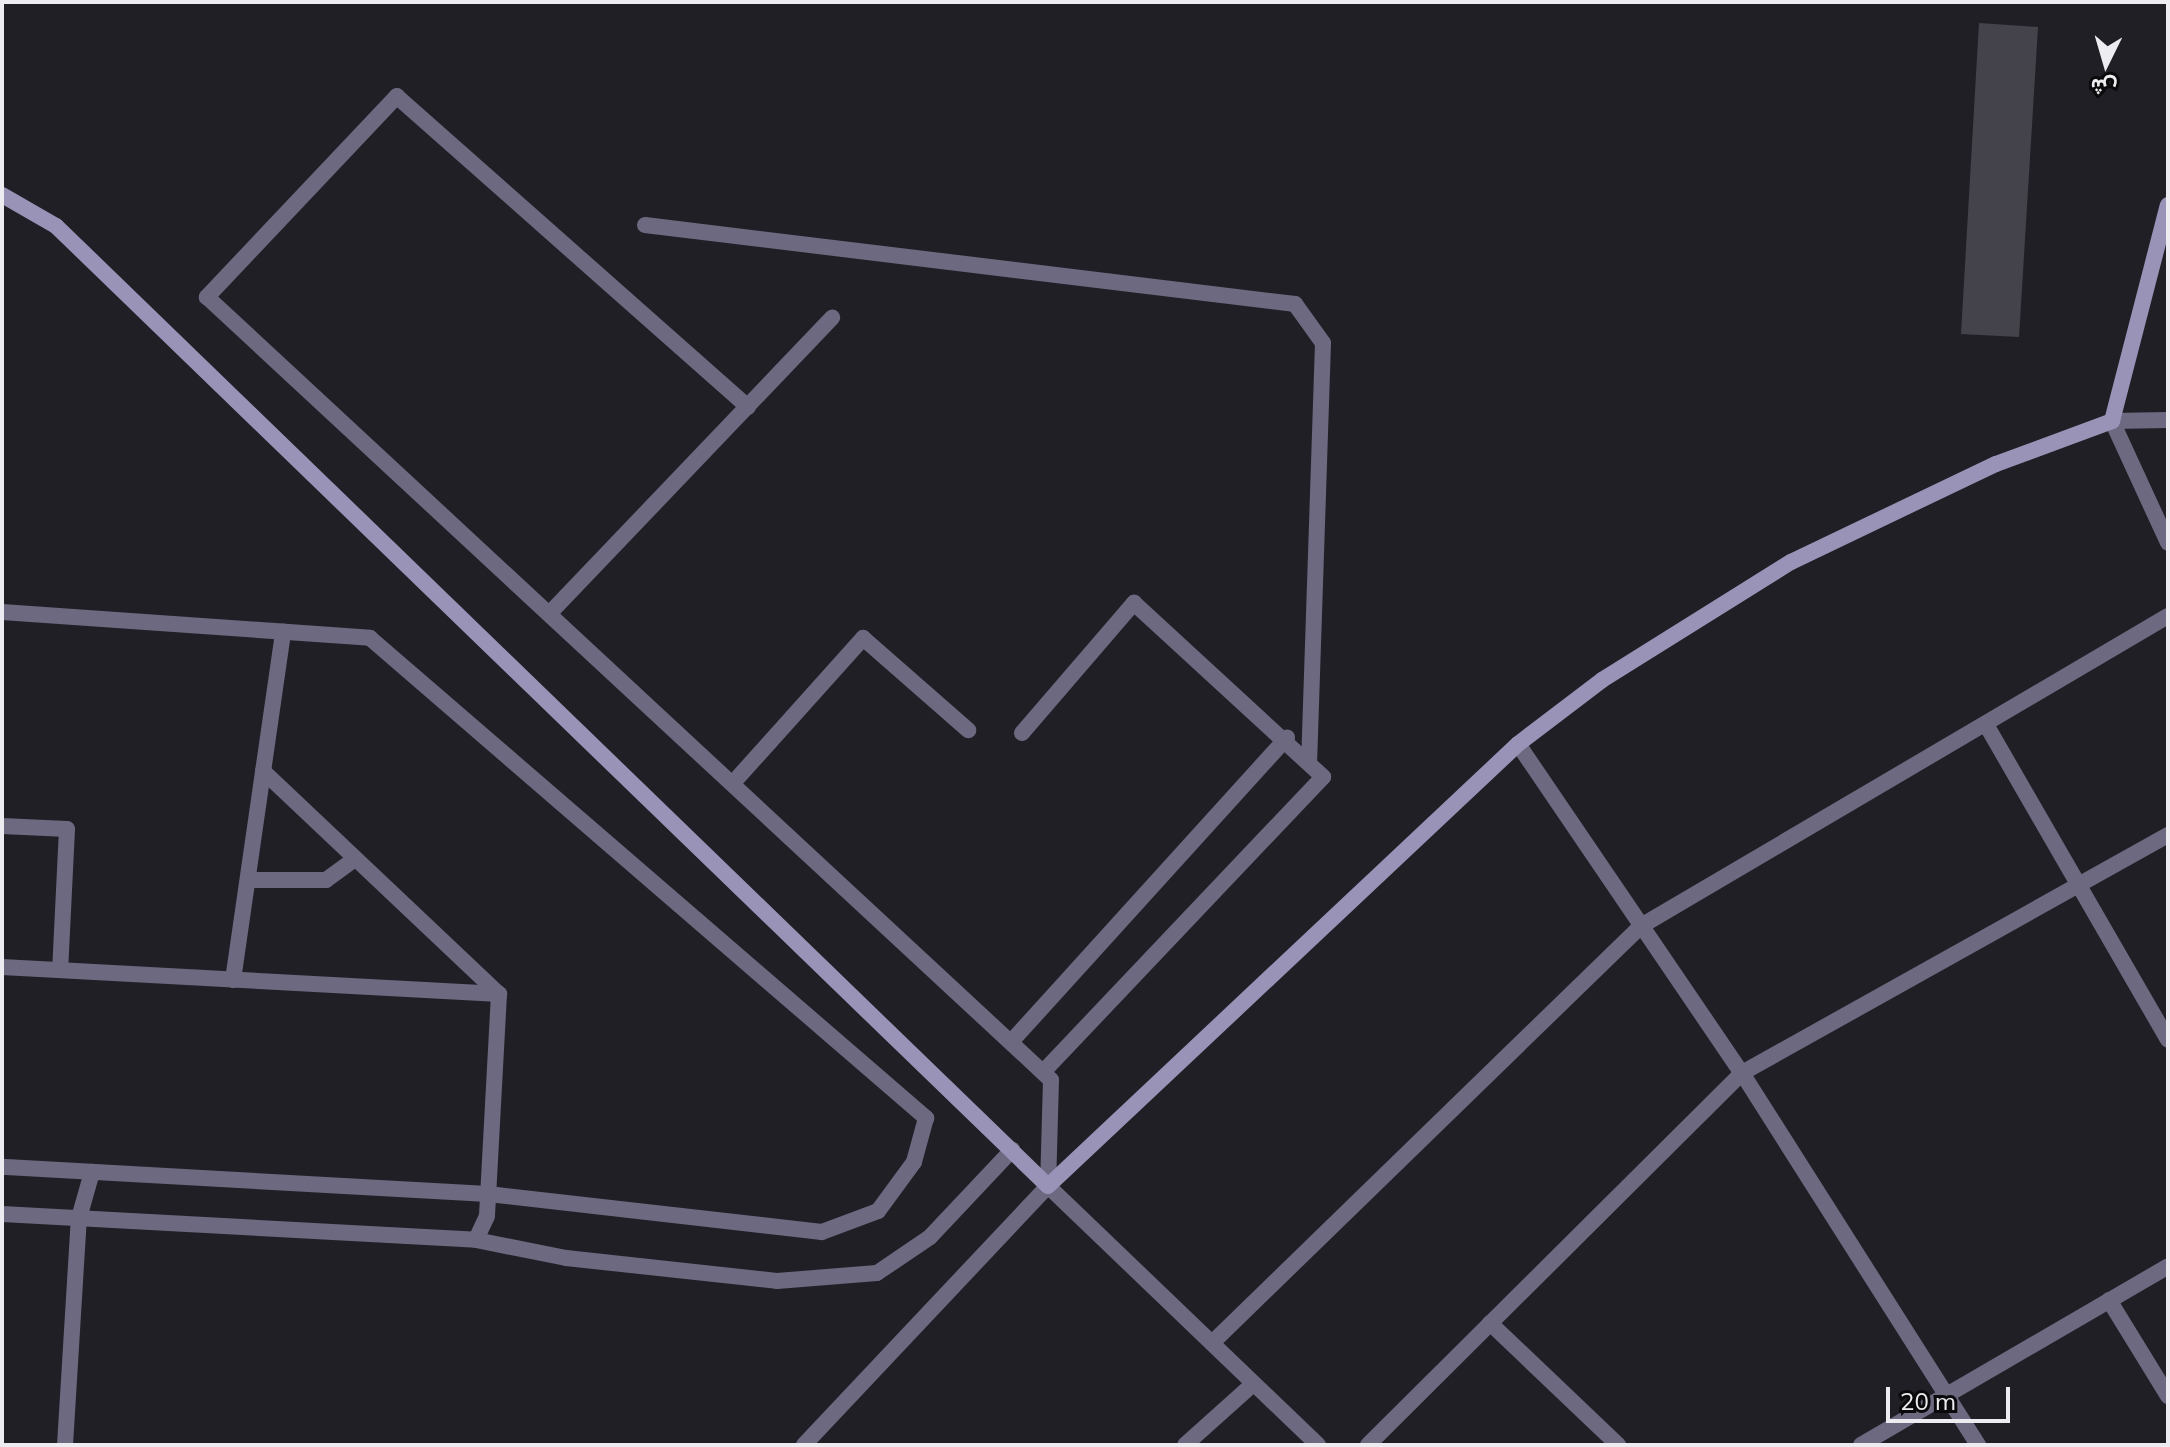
<!DOCTYPE html>
<meta charset="utf-8">
<style>
body{margin:0}
#map{position:relative;width:2170px;height:1447px;overflow:hidden;background:#201f26;font-family:Mulish,Vazirmatn,sans-serif}
div>[style]{position:absolute}
.building>*{inset:0;background:#44434b}
.street>*{height:16px;margin:-8px;padding:0 8px;transform-origin:8px;border-radius:8px;background:#6d6980}
.secondary>*{height:16px;margin:-8px;padding:0 8px;transform-origin:8px;border-radius:8px;background:#9993b8}
span{translate:-50% -50%;white-space:nowrap;text-align:center;line-height:1.15;-webkit-text-stroke:6px #0a0a0c;paint-order:stroke}
.frame{position:absolute;inset:0;border:4px solid #ededf1;pointer-events:none}
.north{position:absolute;left:2066px;top:24px;width:80px;height:80px;-webkit-text-stroke:6px #0a0a0c;paint-order:stroke;rotate:185deg;font-size:22px;font-weight:700;line-height:32px;text-align:center;color:#ededf1}
.north::after{content:'';display:block;margin:auto;width:28px;height:36px;background:#ededf1;clip-path:polygon(50% 0,100% 100%,50% 72%,0 100%)}
.scale{position:absolute;left:1886px;top:1387px;width:124px;height:36px;box-sizing:border-box;border:4px solid #ededf1;border-top:0;padding-left:10px;font-size:24px;line-height:28px;white-space:nowrap;color:#ededf1;-webkit-text-stroke:6px #0a0a0c;paint-order:stroke}
</style>
<div id="map">
<div class="building">
<div style="clip-path:polygon(1979px 23px,2038px 27px,2019px 337px,1961px 334px)"></div>
</div>
<div class="street">
<div style="left:645px;top:225px;width:655px;rotate:6.93deg"></div>
<div style="left:1295px;top:304px;width:48px;rotate:54.3deg"></div>
<div style="left:1323px;top:343px;width:419px;rotate:91.9deg"></div>
<div style="left:748px;top:407px;width:469px;rotate:-138.5deg"></div>
<div style="left:397px;top:96px;width:277px;rotate:133.4deg"></div>
<div style="left:207px;top:297px;width:1151px;rotate:42.85deg"></div>
<div style="left:1051px;top:1080px;width:106px;rotate:91.6deg"></div>
<div style="left:1048px;top:1186px;width:356px;rotate:133.3deg"></div>
<div style="left:2168px;top:420px;width:56px;rotate:179deg"></div>
<div style="left:2112px;top:421px;width:134px;rotate:65.3deg"></div>
<div style="left:2px;top:612px;width:369px;rotate:4deg"></div>
<div style="left:370px;top:638px;width:735px;rotate:40.8deg"></div>
<div style="left:926px;top:1118px;width:46px;rotate:105.3deg"></div>
<div style="left:914px;top:1162px;width:61px;rotate:126.3deg"></div>
<div style="left:878px;top:1211px;width:60px;rotate:159.4deg"></div>
<div style="left:822px;top:1232px;width:336px;rotate:-173.5deg"></div>
<div style="left:488px;top:1194px;width:487px;rotate:-176.8deg"></div>
<div style="left:549px;top:614px;width:410px;rotate:-46.3deg"></div>
<div style="left:1988px;top:728px;width:360px;rotate:60deg"></div>
<div style="left:1022px;top:733px;width:172px;rotate:-49.3deg"></div>
<div style="left:1134px;top:603px;width:257px;rotate:42.6deg"></div>
<div style="left:1323px;top:777px;width:407px;rotate:133.5deg"></div>
<div style="left:1518px;top:744px;width:398px;rotate:55.8deg"></div>
<div style="left:1742px;top:1073px;width:441px;rotate:57.6deg"></div>
<div style="left:263px;top:771px;width:325px;rotate:43.4deg"></div>
<div style="left:733px;top:783px;width:195px;rotate:-48.1deg"></div>
<div style="left:863px;top:638px;width:140px;rotate:41.2deg"></div>
<div style="left:2px;top:826px;width:65px;rotate:2.6deg"></div>
<div style="left:67px;top:829px;width:141px;rotate:92.8deg"></div>
<div style="left:248px;top:880px;width:78px"></div>
<div style="left:326px;top:880px;width:36px;rotate:-36deg"></div>
<div style="left:2px;top:967px;width:498px;rotate:3.1deg"></div>
<div style="left:499px;top:994px;width:222px;rotate:93.1deg"></div>
<div style="left:487px;top:1216px;width:26px;rotate:115deg"></div>
<div style="left:233px;top:980px;width:352px;rotate:-81.8deg"></div>
<div style="left:1011px;top:1042px;width:411px;rotate:-47.8deg"></div>
<div style="left:1048px;top:1186px;width:374px;rotate:43.8deg"></div>
<div style="left:2px;top:1214px;width:475px;rotate:3.1deg"></div>
<div style="left:476px;top:1240px;width:92px;rotate:11.3deg"></div>
<div style="left:566px;top:1258px;width:212px;rotate:6.2deg"></div>
<div style="left:777px;top:1281px;width:100px;rotate:-4.6deg"></div>
<div style="left:877px;top:1273px;width:64px;rotate:-34.2deg"></div>
<div style="left:930px;top:1237px;width:120px;rotate:-46.7deg"></div>
<div style="left:2109px;top:1300px;width:113px;rotate:58.4deg"></div>
<div style="left:1490px;top:1323px;width:177px;rotate:43.6deg"></div>
<div style="left:1212px;top:1343px;width:598px;rotate:-44.19deg"></div>
<div style="left:1641px;top:926px;width:611px;rotate:-30.47deg"></div>
<div style="left:65px;top:1445px;width:227px;rotate:-86.5deg"></div>
<div style="left:79px;top:1218px;width:48px;rotate:-74.2deg"></div>
<div style="left:1185px;top:1445px;width:91px;rotate:-41.9deg"></div>
<div style="left:1368px;top:1445px;width:528px;rotate:-44.85deg"></div>
<div style="left:1742px;top:1073px;width:488px;rotate:-29.2deg"></div>
<div style="left:1861px;top:1445px;width:355px;rotate:-30.2deg"></div>
</div>
<div class="secondary">
<div style="left:2px;top:195px;width:62px;rotate:29.9deg"></div>
<div style="left:56px;top:226px;width:1380px;rotate:44.06deg"></div>
<div style="left:1048px;top:1186px;width:645px;rotate:-43.24deg"></div>
<div style="left:1518px;top:744px;width:106px;rotate:-37.3deg"></div>
<div style="left:1602px;top:680px;width:223px;rotate:-32deg"></div>
<div style="left:1791px;top:562px;width:227px;rotate:-25.6deg"></div>
<div style="left:1996px;top:464px;width:124px;rotate:-20.3deg"></div>
<div style="left:2112px;top:421px;width:223px;rotate:-75.5deg"></div>
</div>
<div class="frame"></div>
<div class="north">ش</div>
<div class="scale">20 m</div>
</div>
